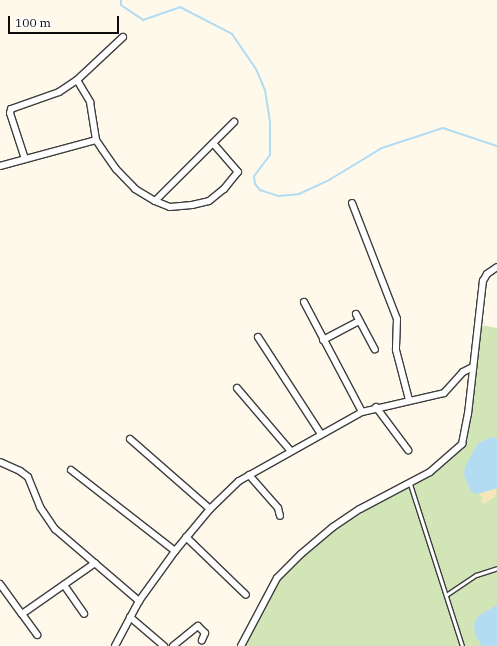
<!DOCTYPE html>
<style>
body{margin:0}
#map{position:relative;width:497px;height:646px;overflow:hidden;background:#fef9eb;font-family:"IBM Plex Serif",serif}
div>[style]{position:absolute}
.green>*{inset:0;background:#d1e5b7}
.sand>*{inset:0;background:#f6e7ba}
.water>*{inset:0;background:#b3dcf2}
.stream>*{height:2px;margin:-1px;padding:0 1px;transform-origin:1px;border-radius:1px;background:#b3dcf2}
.roads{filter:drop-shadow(1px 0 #3e3e3e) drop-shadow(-1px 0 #3e3e3e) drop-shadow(0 1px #3e3e3e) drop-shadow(0 -1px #3e3e3e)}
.lane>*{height:3px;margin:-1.5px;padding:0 1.5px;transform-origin:1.5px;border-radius:1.5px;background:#fff}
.street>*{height:6px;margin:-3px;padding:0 3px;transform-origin:3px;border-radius:3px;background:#fff}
span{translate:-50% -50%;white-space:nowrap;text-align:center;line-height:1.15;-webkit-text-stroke:4px #fff;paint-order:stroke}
.scale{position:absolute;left:8px;top:16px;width:111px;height:18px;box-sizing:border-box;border:2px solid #0b0b0b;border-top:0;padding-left:5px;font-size:12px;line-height:14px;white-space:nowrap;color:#0b0b0b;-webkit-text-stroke:3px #fff;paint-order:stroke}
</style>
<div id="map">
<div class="green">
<div style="clip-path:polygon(481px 325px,497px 328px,497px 646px,244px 646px,279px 580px,296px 561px,336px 528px,360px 512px,431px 475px,464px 445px,471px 415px)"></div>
</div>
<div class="sand">
<div style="clip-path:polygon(497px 488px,495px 497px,484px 504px,481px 502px,483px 497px,478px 494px)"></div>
</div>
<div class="water">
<div style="clip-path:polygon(492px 437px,497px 439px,497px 488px,478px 494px,471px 492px,464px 475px,465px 467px,478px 443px)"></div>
<div style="clip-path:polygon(497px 605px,497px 646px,482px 646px,475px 635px,474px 624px,478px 616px)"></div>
</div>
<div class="stream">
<div style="left:121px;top:0;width:5px;rotate:90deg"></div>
<div style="left:121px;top:5px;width:27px;rotate:34deg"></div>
<div style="left:143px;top:20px;width:39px;rotate:-19deg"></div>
<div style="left:180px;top:7px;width:59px;rotate:27.4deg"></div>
<div style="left:232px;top:34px;width:42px;rotate:55.6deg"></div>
<div style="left:256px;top:69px;width:23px;rotate:67deg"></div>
<div style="left:265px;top:90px;width:31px;rotate:81deg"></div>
<div style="left:270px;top:121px;width:34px;rotate:90deg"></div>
<div style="left:270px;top:155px;width:26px;rotate:127deg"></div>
<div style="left:254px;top:176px;width:8px;rotate:83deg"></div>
<div style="left:255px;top:184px;width:8px;rotate:50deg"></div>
<div style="left:260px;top:190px;width:19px;rotate:18deg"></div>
<div style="left:278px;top:196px;width:21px;rotate:-5deg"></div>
<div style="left:299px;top:194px;width:33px;rotate:-25deg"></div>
<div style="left:329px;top:180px;width:62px;rotate:-31.1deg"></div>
<div style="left:382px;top:148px;width:64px;rotate:-18.2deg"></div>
<div style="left:443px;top:128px;width:57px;rotate:18.4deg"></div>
</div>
<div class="roads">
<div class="lane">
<div style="left:410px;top:484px;width:170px;rotate:72.2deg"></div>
<div style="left:446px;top:595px;width:36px;rotate:-34deg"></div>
<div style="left:476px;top:575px;width:22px;rotate:-18deg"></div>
</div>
<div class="street">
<div style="left:77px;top:80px;width:26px;rotate:59deg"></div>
<div style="left:90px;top:102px;width:38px;rotate:81deg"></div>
<div style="left:96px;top:140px;width:11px;rotate:56deg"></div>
<div style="left:102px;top:149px;width:24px;rotate:55deg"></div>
<div style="left:116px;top:169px;width:28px;rotate:46deg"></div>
<div style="left:135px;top:189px;width:23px;rotate:31deg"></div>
<div style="left:155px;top:201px;width:16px;rotate:22deg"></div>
<div style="left:170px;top:207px;width:22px;rotate:-5deg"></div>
<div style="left:192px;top:205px;width:17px;rotate:-13deg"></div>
<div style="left:209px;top:201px;width:19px;rotate:-39deg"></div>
<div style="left:224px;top:189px;width:22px;rotate:-51deg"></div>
<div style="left:238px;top:172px;width:38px;rotate:-131deg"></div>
<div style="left:25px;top:159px;width:48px;rotate:-108.1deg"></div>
<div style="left:10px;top:113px;width:4px;rotate:-76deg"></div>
<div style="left:11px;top:109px;width:51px;rotate:-19.5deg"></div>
<div style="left:59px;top:92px;width:22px;rotate:-34deg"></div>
<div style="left:77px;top:80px;width:63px;rotate:-43.1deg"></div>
<div style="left:0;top:166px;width:99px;rotate:-15.2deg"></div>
<div style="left:155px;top:201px;width:112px;rotate:-45deg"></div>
<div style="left:352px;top:203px;width:124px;rotate:68.8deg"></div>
<div style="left:397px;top:319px;width:31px;rotate:92deg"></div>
<div style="left:396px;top:350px;width:52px;rotate:75.4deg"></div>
<div style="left:304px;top:302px;width:124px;rotate:62.2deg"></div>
<div style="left:356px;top:314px;width:40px;rotate:62deg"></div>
<div style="left:258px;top:337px;width:116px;rotate:57deg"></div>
<div style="left:323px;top:340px;width:41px;rotate:-27.8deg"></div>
<div style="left:237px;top:388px;width:82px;rotate:49.5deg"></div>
<div style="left:376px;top:407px;width:54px;rotate:53.3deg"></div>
<div style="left:130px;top:439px;width:106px;rotate:41.2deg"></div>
<div style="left:0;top:462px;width:22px;rotate:24deg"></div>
<div style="left:20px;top:471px;width:10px;rotate:37deg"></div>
<div style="left:28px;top:477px;width:32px;rotate:68deg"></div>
<div style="left:40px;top:507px;width:27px;rotate:56deg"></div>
<div style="left:55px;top:529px;width:111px;rotate:40.6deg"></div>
<div style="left:71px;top:470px;width:132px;rotate:37.9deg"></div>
<div style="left:249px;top:475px;width:44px;rotate:48.7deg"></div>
<div style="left:278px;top:508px;width:8px;rotate:76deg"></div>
<div style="left:186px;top:537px;width:83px;rotate:44deg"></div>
<div style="left:0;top:584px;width:37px;rotate:54deg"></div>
<div style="left:22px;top:614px;width:89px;rotate:-34.9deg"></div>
<div style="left:64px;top:585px;width:35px;rotate:55deg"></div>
<div style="left:22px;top:614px;width:26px;rotate:54deg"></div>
<div style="left:130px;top:617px;width:45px;rotate:40.5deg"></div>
<div style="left:115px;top:646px;width:51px;rotate:-61.9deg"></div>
<div style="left:139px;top:601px;width:62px;rotate:-54.2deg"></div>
<div style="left:175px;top:551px;width:55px;rotate:-50.2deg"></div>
<div style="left:210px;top:509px;width:40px;rotate:-44deg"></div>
<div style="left:239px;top:481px;width:141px;rotate:-29.3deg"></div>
<div style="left:362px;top:412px;width:84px;rotate:-13deg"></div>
<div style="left:444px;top:393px;width:28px;rotate:-48deg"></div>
<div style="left:463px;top:372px;width:11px;rotate:-27deg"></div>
<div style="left:173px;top:646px;width:32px;rotate:-39deg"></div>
<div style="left:198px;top:626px;width:10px;rotate:45deg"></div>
<div style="left:205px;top:633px;width:8px;rotate:113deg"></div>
<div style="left:241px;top:646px;width:77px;rotate:-62.1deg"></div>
<div style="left:277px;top:578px;width:34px;rotate:-45deg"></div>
<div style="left:301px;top:554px;width:42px;rotate:-40.2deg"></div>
<div style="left:333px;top:527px;width:32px;rotate:-34deg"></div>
<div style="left:360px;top:509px;width:79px;rotate:-27.9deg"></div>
<div style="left:430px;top:472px;width:43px;rotate:-41.2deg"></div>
<div style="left:462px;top:444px;width:31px;rotate:-79deg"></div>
<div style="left:468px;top:414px;width:134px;rotate:-83.6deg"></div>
<div style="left:483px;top:281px;width:8px;rotate:-60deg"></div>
<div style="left:487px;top:274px;width:12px;rotate:-35deg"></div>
</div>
</div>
<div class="scale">100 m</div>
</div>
